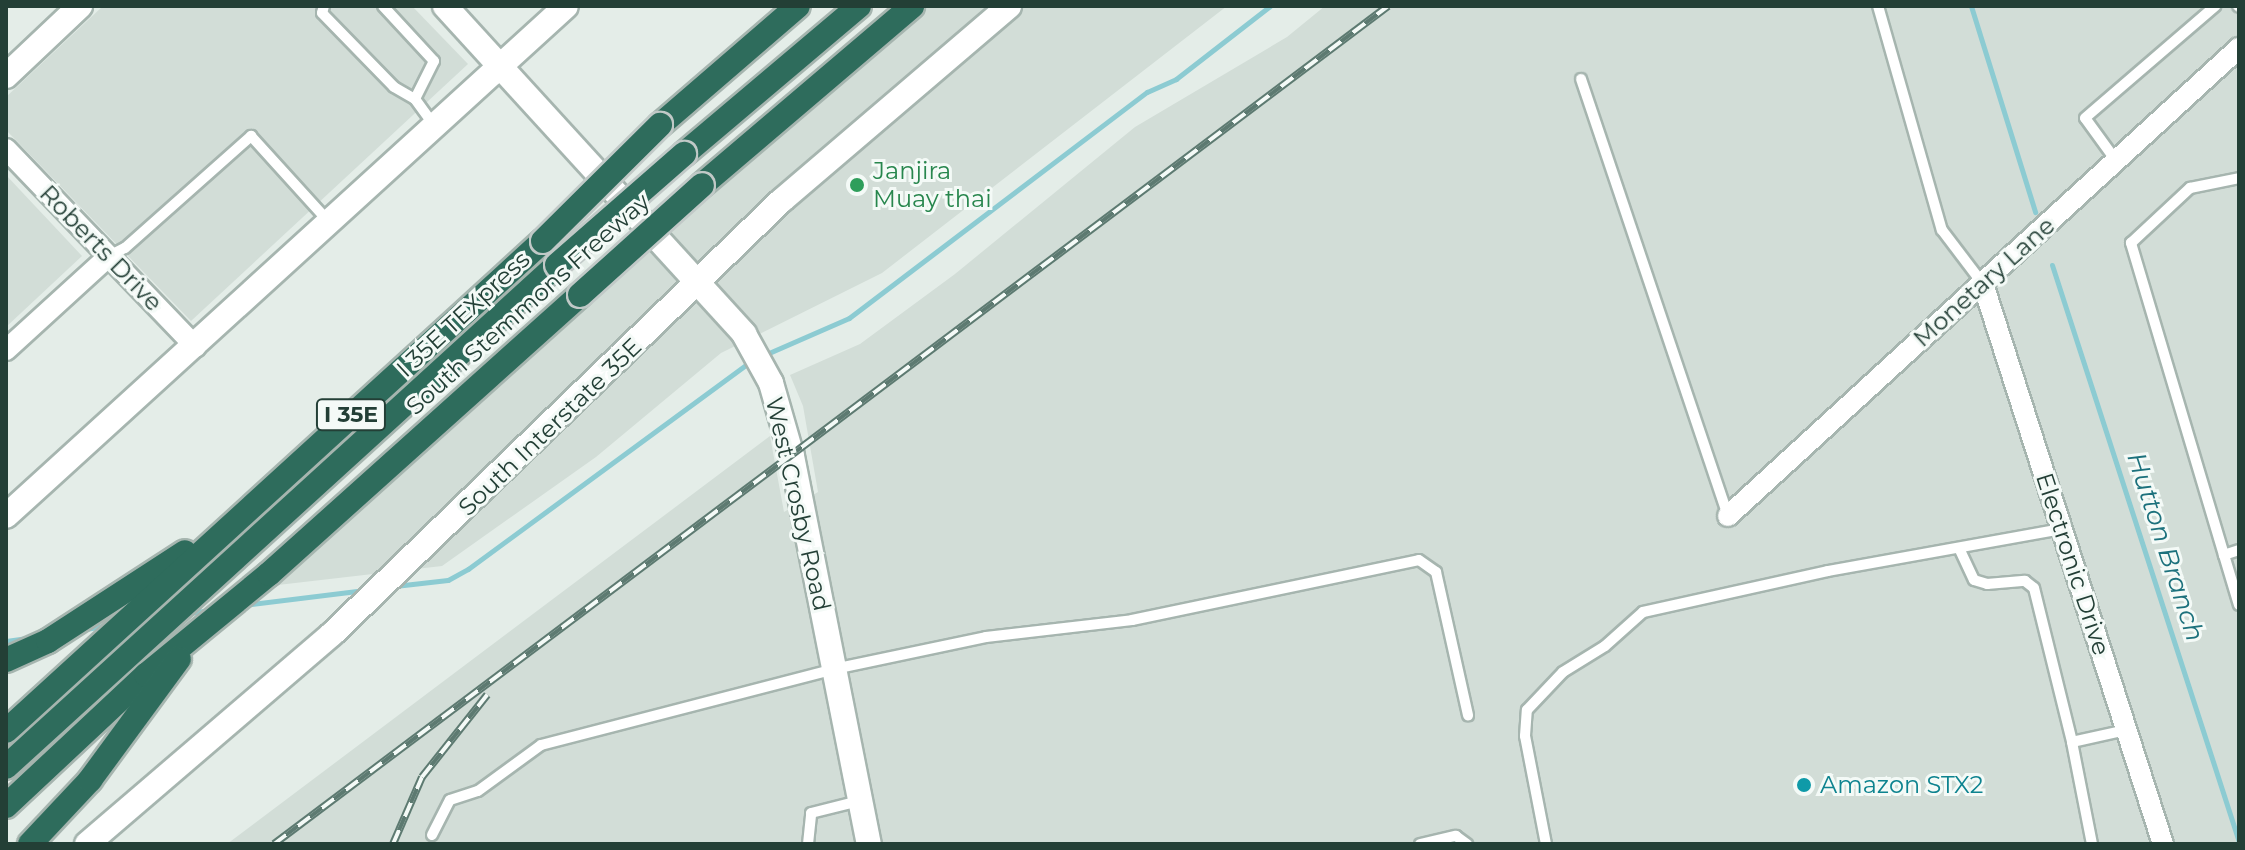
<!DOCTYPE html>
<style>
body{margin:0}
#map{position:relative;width:2245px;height:850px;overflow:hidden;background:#e4ede8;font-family:Montserrat,sans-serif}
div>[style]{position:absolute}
.built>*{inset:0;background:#d2ddd7}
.stream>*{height:5px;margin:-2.5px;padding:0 2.5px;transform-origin:2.5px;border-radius:2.5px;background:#8ccbd2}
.roads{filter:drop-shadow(2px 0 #a6b5af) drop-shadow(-2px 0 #a6b5af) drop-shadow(0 2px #a6b5af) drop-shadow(0 -2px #a6b5af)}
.lane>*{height:10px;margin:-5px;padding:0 5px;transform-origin:5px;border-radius:5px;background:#fff}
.street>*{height:20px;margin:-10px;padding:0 10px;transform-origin:10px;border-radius:10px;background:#fff}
.secondary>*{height:24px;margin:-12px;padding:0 12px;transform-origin:12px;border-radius:12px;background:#fff}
.highway>*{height:24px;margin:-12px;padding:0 12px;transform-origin:12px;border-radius:12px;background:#2e6c5c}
.rail>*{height:8px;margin-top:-4px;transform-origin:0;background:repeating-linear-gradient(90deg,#f4faf7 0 15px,#5d7a71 0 30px);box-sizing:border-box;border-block:2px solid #5d7a71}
.bridges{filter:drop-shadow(2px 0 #c1c9c7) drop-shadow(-2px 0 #c1c9c7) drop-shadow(0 2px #c1c9c7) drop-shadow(0 -2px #c1c9c7)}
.highway-bridge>*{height:24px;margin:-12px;padding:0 12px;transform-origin:12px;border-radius:12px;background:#2e6c5c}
.dots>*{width:22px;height:22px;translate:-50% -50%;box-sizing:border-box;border:4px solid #f4faf7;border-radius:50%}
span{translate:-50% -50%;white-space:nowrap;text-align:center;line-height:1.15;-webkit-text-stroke:6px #f4faf7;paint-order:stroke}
.shield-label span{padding:2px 6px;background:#f4faf7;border:2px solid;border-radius:6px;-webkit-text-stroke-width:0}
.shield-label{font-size:22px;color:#233f36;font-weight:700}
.leisure-label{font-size:24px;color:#27864d}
.left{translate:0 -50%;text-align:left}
.street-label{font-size:24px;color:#233f36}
.culture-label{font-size:24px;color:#0d838f}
.water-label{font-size:26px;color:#1c717c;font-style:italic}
.frame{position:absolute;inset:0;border:8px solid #233f36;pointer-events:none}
</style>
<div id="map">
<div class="built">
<div style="clip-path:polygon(103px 6px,412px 6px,468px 64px,191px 321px,6px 130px,6px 97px)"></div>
<div style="clip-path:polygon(891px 6px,1227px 6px,882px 273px,721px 353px,596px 457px,442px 566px,243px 589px)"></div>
<div style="clip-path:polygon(1325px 6px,2239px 6px,2239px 844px,227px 844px,770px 436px,784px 512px,818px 492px,803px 406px,790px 375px,860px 344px,955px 274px,1135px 127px,1287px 37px)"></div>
<div style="clip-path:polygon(6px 175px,82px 256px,6px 327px)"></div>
</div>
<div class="stream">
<div style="left:1971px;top:6px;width:216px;rotate:72.7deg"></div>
<div style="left:2052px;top:265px;width:607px;rotate:72.04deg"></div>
<div style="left:762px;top:356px;width:95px;rotate:-23.6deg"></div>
<div style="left:849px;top:318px;width:374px;rotate:-37.2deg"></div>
<div style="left:1147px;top:92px;width:32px;rotate:-24deg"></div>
<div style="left:1176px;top:79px;width:119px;rotate:-37.8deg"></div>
<div style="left:395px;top:586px;width:53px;rotate:-6.5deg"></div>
<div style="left:448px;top:580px;width:23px;rotate:-29deg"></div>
<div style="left:468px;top:569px;width:350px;rotate:-36.3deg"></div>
<div style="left:244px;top:605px;width:122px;rotate:-7.1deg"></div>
<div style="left:189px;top:613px;width:22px;rotate:-8deg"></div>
<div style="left:86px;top:629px;width:22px;rotate:-10deg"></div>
<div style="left:6px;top:641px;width:27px;rotate:-8deg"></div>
</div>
<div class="roads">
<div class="lane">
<div style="left:324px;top:6px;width:7px;rotate:106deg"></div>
<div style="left:322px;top:13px;width:103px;rotate:45.8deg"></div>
<div style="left:394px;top:87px;width:24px;rotate:30deg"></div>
<div style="left:415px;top:99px;width:32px;rotate:54deg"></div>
<div style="left:383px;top:6px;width:75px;rotate:47.2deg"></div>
<div style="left:434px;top:61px;width:42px;rotate:116.6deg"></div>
<div style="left:1878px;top:6px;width:233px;rotate:74.1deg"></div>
<div style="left:1942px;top:230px;width:68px;rotate:52.8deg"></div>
<div style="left:2238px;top:6px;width:1px;rotate:45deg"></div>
<div style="left:1581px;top:79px;width:461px;rotate:71.4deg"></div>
<div style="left:2117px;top:162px;width:54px;rotate:-126deg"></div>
<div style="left:2085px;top:118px;width:172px;rotate:-40.7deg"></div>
<div style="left:109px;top:256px;width:18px;rotate:-27deg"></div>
<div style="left:125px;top:248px;width:169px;rotate:-41.6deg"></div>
<div style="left:251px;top:136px;width:116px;rotate:47.8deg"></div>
<div style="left:1959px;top:548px;width:35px;rotate:65deg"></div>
<div style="left:1974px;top:580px;width:14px;rotate:17deg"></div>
<div style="left:1987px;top:584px;width:38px;rotate:-5deg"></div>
<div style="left:2025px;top:581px;width:11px;rotate:38deg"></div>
<div style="left:2034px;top:588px;width:159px;rotate:76.1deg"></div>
<div style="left:2239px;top:550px;width:16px;rotate:162deg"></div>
<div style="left:2224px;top:555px;width:52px;rotate:73.3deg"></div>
<div style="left:2224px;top:555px;width:326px;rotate:-106.6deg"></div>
<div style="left:2131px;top:243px;width:81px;rotate:-43deg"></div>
<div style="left:2190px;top:188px;width:50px;rotate:-11.5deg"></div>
<div style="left:432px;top:835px;width:39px;rotate:-63deg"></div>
<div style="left:450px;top:800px;width:29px;rotate:-18deg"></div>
<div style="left:478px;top:791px;width:78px;rotate:-36.1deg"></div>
<div style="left:541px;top:745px;width:303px;rotate:-14.5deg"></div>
<div style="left:834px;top:669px;width:155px;rotate:-11.9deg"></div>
<div style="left:986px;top:637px;width:147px;rotate:-6.6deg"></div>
<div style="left:1132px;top:620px;width:293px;rotate:-11.8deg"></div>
<div style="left:1419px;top:560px;width:21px;rotate:35deg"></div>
<div style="left:1436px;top:572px;width:147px;rotate:77.4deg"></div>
<div style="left:808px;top:844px;width:31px;rotate:-84deg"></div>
<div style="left:811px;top:813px;width:49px;rotate:-14deg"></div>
<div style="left:1420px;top:844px;width:37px;rotate:-13deg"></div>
<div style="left:1456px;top:836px;width:14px;rotate:36deg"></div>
<div style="left:1546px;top:844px;width:110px;rotate:-101deg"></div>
<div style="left:1525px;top:736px;width:26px;rotate:-86deg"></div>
<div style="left:1527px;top:710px;width:52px;rotate:-46.5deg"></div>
<div style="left:1563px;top:672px;width:49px;rotate:-31.8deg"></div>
<div style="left:1605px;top:646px;width:51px;rotate:-41.8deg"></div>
<div style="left:1643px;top:612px;width:189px;rotate:-12.5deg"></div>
<div style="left:1828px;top:571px;width:238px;rotate:-10.2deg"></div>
<div style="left:2092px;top:844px;width:104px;rotate:-101.1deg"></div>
<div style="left:2072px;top:742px;width:55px;rotate:-12.5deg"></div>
</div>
<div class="street">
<div style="left:6px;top:149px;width:274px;rotate:46.2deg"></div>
<div style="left:1983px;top:284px;width:588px;rotate:72.18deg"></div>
<div style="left:6px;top:350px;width:139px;rotate:-42.4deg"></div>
<div style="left:1728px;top:516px;width:693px;rotate:-42.49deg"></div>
</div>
<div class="secondary">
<div style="left:445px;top:6px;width:444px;rotate:47.6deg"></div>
<div style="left:744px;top:334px;width:56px;rotate:61.1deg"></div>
<div style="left:771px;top:383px;width:76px;rotate:74deg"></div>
<div style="left:792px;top:456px;width:396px;rotate:78.8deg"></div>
<div style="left:6px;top:76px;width:102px;rotate:-43.4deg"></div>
<div style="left:6px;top:516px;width:757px;rotate:-42.32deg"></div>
<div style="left:87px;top:844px;width:323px;rotate:-40.6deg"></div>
<div style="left:332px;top:634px;width:624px;rotate:-43.96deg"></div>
<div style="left:781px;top:201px;width:300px;rotate:-40.5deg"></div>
</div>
<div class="highway">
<div style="left:660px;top:125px;width:182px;rotate:-40.8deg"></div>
<div style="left:684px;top:154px;width:229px;rotate:-40.2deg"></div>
<div style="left:702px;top:185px;width:276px;rotate:-40.4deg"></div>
<div style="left:6px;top:660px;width:46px;rotate:-24.3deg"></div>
<div style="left:48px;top:641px;width:163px;rotate:-33deg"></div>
<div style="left:6px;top:731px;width:727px;rotate:-42.38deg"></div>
<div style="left:6px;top:767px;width:745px;rotate:-42.34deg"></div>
<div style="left:6px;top:806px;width:192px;rotate:-43.1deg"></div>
<div style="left:146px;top:675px;width:159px;rotate:-39.4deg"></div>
<div style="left:269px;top:574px;width:418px;rotate:-41.9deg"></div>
<div style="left:30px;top:844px;width:88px;rotate:-46.8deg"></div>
<div style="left:90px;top:780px;width:150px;rotate:-53.7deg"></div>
</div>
</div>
<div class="rail">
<div style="left:274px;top:844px;width:1394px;rotate:-36.95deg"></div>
<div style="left:393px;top:844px;width:73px;rotate:-66.6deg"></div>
<div style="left:422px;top:777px;width:105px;rotate:-51.6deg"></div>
</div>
<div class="bridges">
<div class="highway-bridge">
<div style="left:543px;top:241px;width:165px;rotate:-44.8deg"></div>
<div style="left:557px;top:265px;width:169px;rotate:-41.2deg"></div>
<div style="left:580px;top:295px;width:164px;rotate:-42deg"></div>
</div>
</div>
<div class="dots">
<div style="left:857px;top:185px;background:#2e9e5b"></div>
<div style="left:1804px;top:785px;background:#0f9aa8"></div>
</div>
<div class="shield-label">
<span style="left:351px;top:415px">I 35E</span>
</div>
<div class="leisure-label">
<span class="left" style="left:873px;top:185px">Janjira<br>Muay thai</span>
</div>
<div class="street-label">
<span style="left:101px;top:248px;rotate:46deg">Roberts Drive</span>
<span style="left:1984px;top:282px;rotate:-42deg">Monetary Lane</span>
<span style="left:528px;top:304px;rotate:-42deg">South Stemmons Freeway</span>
<span style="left:463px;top:314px;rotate:-43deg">I 35E TEXpress</span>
<span style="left:550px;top:427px;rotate:-44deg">South Interstate 35E</span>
<span style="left:798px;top:504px;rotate:77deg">West Crosby Road</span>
<span style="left:2073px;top:564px;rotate:72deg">Electronic Drive</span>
</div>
<div class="culture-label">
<span class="left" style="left:1820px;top:785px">Amazon STX2</span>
</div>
<div class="water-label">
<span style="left:2165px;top:547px;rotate:72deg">Hutton Branch</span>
</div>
<div class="frame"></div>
</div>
